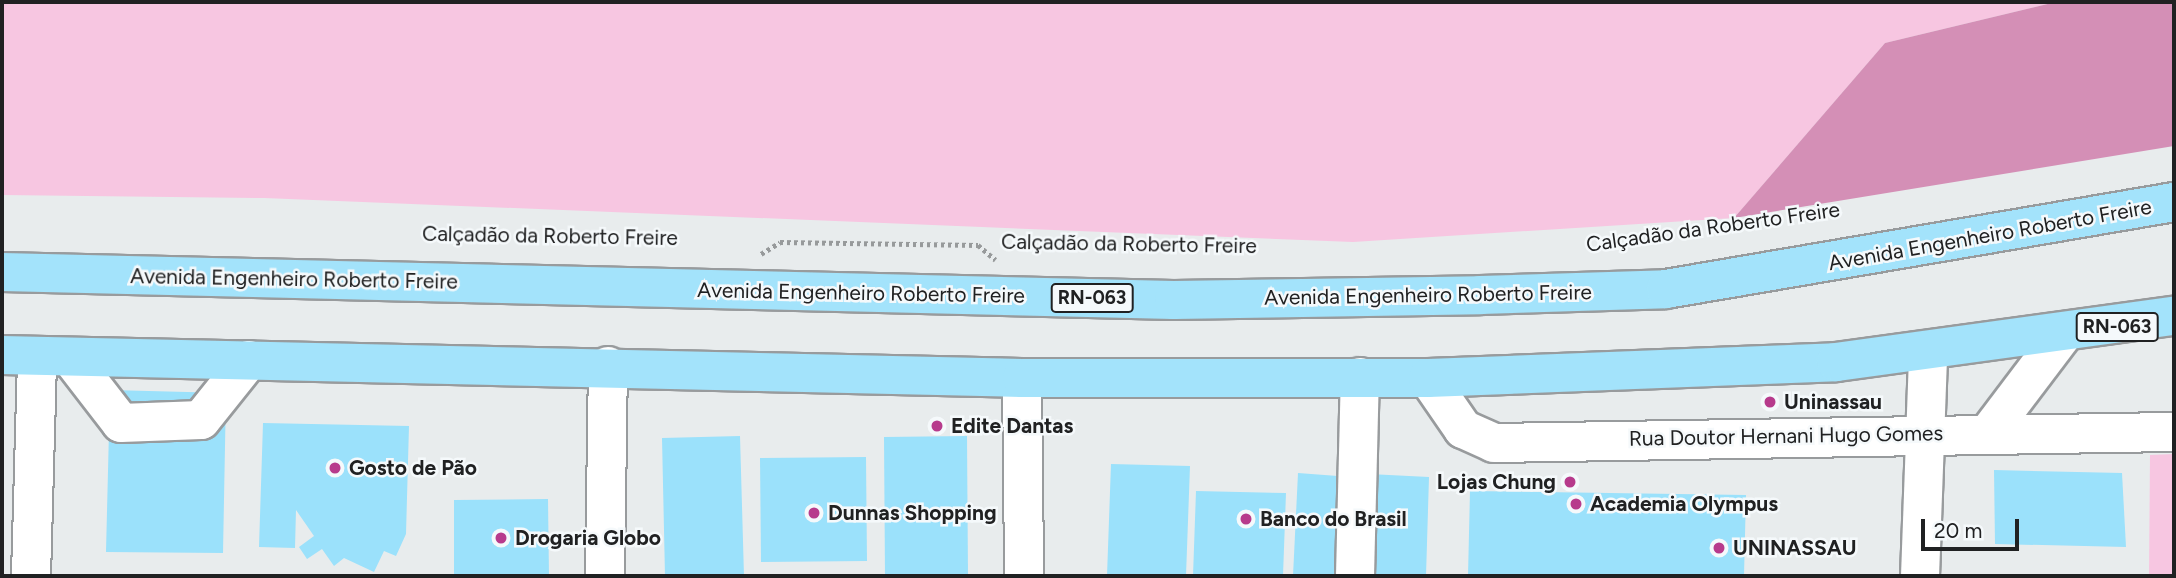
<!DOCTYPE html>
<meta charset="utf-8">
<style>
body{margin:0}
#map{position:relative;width:2176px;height:578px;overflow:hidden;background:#e8eced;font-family:Figtree,sans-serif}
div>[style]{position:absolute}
.green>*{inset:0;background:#f7c6e1}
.forest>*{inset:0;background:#d48fb6}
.building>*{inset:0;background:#9be1fb}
.path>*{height:4.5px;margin-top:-2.25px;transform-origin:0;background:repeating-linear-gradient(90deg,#979a9b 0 3.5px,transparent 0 7px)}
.roads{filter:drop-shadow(2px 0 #989b9d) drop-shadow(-2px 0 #989b9d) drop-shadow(0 2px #989b9d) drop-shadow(0 -2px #989b9d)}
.minor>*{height:38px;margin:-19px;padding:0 19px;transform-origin:19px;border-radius:19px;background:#fff}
.major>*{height:38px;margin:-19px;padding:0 19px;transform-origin:19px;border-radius:19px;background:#a3e3fb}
.dots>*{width:19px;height:19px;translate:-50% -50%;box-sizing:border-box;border:4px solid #f5f9fb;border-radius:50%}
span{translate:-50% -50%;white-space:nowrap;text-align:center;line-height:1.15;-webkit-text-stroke:5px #f5f9fb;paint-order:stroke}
.shield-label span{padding:2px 5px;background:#f5f9fb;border:2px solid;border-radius:5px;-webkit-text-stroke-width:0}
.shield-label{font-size:19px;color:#202122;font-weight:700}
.street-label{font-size:21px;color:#202122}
.poi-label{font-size:21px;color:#202122;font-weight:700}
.left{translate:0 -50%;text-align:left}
.right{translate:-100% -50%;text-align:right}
.frame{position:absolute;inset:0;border:4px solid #202122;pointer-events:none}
.scale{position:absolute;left:1921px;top:519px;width:98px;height:32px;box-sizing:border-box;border:4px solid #202122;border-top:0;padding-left:9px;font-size:21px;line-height:24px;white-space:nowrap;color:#202122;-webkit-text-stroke:5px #f5f9fb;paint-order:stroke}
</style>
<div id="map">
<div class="green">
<div style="clip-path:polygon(2px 2px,2056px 2px,1885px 43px,1734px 218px,1353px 242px,264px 198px,2px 195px)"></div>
<div style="clip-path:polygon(2174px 454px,2174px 576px,2149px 576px,2150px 455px)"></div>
</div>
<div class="forest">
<div style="clip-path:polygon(2056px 2px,2174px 2px,2174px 146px,1734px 218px,1885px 43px)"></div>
</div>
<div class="building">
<div style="clip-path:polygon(110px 390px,226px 393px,223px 553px,106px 552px)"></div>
<div style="clip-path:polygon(263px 423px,409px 426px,406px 534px,396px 556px,384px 551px,374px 572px,344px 558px,334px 566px,322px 549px,307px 559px,299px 547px,314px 536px,296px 510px,295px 548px,259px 547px)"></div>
<div style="clip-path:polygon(740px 436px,744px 576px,665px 576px,662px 438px)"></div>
<div style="clip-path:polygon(967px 436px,968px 576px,885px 576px,884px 437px)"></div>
<div style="clip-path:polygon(866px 457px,867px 561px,761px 562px,760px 458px)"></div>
<div style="clip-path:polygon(1111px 464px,1190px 466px,1186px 576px,1107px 576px)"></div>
<div style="clip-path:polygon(1994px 470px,2122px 473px,2126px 547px,1995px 544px)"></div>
<div style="clip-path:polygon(1298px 473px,1351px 477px,1348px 576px,1293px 576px)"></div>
<div style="clip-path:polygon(1369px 474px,1429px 477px,1426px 576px,1365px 576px)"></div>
<div style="clip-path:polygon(1196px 491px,1286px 493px,1283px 576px,1193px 576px)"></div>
<div style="clip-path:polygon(1470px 491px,1746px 495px,1744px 576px,1468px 576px)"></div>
<div style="clip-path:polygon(548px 499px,549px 576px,454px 576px,454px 500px)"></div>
</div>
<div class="path">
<div style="left:761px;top:254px;width:22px;rotate:-32deg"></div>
<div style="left:780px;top:242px;width:198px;rotate:0.9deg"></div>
<div style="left:978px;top:245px;width:23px;rotate:40deg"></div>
</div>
<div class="roads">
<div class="minor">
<div style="left:70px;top:357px;width:83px;rotate:52.3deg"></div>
<div style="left:121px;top:423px;width:80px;rotate:-2.1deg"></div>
<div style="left:201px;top:420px;width:77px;rotate:-51.3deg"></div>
<div style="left:1022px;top:378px;width:198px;rotate:89.4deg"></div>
<div style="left:1428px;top:378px;width:62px;rotate:55.5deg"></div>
<div style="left:1463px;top:429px;width:34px;rotate:24deg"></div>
<div style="left:1494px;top:443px;width:680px;rotate:-0.93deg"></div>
<div style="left:1990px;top:431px;width:118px;rotate:-52.9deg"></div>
<div style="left:31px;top:576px;width:220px;rotate:-88.4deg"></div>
<div style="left:605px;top:576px;width:210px;rotate:-89.2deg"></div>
<div style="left:1355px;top:576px;width:199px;rotate:-88.6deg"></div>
<div style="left:1920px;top:576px;width:223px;rotate:-87.9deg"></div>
</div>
<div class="major">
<div style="left:2px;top:272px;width:1172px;rotate:1.37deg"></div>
<div style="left:1174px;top:300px;width:306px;rotate:-0.9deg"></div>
<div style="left:1480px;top:295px;width:186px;rotate:-1.8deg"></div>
<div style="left:1666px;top:289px;width:515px;rotate:-9.72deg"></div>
<div style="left:2px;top:355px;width:1020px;rotate:1.29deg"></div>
<div style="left:1022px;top:378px;width:406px"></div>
<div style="left:1428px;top:378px;width:408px;rotate:-2.2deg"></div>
<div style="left:1836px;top:362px;width:341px;rotate:-7.8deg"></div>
</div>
</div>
<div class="dots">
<div style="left:1770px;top:402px;background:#b73b8c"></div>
<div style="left:937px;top:426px;background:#b73b8c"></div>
<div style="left:335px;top:468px;background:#b73b8c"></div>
<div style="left:1570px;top:482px;background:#b73b8c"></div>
<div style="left:1576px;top:504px;background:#b73b8c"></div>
<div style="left:814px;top:513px;background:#b73b8c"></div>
<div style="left:1246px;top:519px;background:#b73b8c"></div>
<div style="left:501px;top:538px;background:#b73b8c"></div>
<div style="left:1719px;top:548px;background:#b73b8c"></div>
</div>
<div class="shield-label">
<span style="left:1092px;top:298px">RN-063</span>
<span style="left:2117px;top:327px">RN-063</span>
</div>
<div class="street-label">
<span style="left:1713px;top:227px;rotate:-8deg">Calçadão da Roberto Freire</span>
<span style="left:1990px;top:235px;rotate:-10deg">Avenida Engenheiro Roberto Freire</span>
<span style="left:550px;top:236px;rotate:1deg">Calçadão da Roberto Freire</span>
<span style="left:1129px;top:244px;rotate:1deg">Calçadão da Roberto Freire</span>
<span style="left:294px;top:279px;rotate:1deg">Avenida Engenheiro Roberto Freire</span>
<span style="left:861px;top:293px;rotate:1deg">Avenida Engenheiro Roberto Freire</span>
<span style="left:1428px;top:295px;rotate:-1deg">Avenida Engenheiro Roberto Freire</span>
<span style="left:1786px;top:436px;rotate:-1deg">Rua Doutor Hernani Hugo Gomes</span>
</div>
<div class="poi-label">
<span class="left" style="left:1784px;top:402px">Uninassau</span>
<span class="left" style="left:951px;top:426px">Edite Dantas</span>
<span class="left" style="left:349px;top:468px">Gosto de Pão</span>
<span class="right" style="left:1556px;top:482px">Lojas Chung</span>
<span class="left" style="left:1590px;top:504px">Academia Olympus</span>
<span class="left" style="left:828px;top:513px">Dunnas Shopping</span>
<span class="left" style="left:1260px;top:519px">Banco do Brasil</span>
<span class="left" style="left:515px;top:538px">Drogaria Globo</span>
<span class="left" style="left:1733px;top:548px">UNINASSAU</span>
</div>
<div class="frame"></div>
<div class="scale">20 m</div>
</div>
